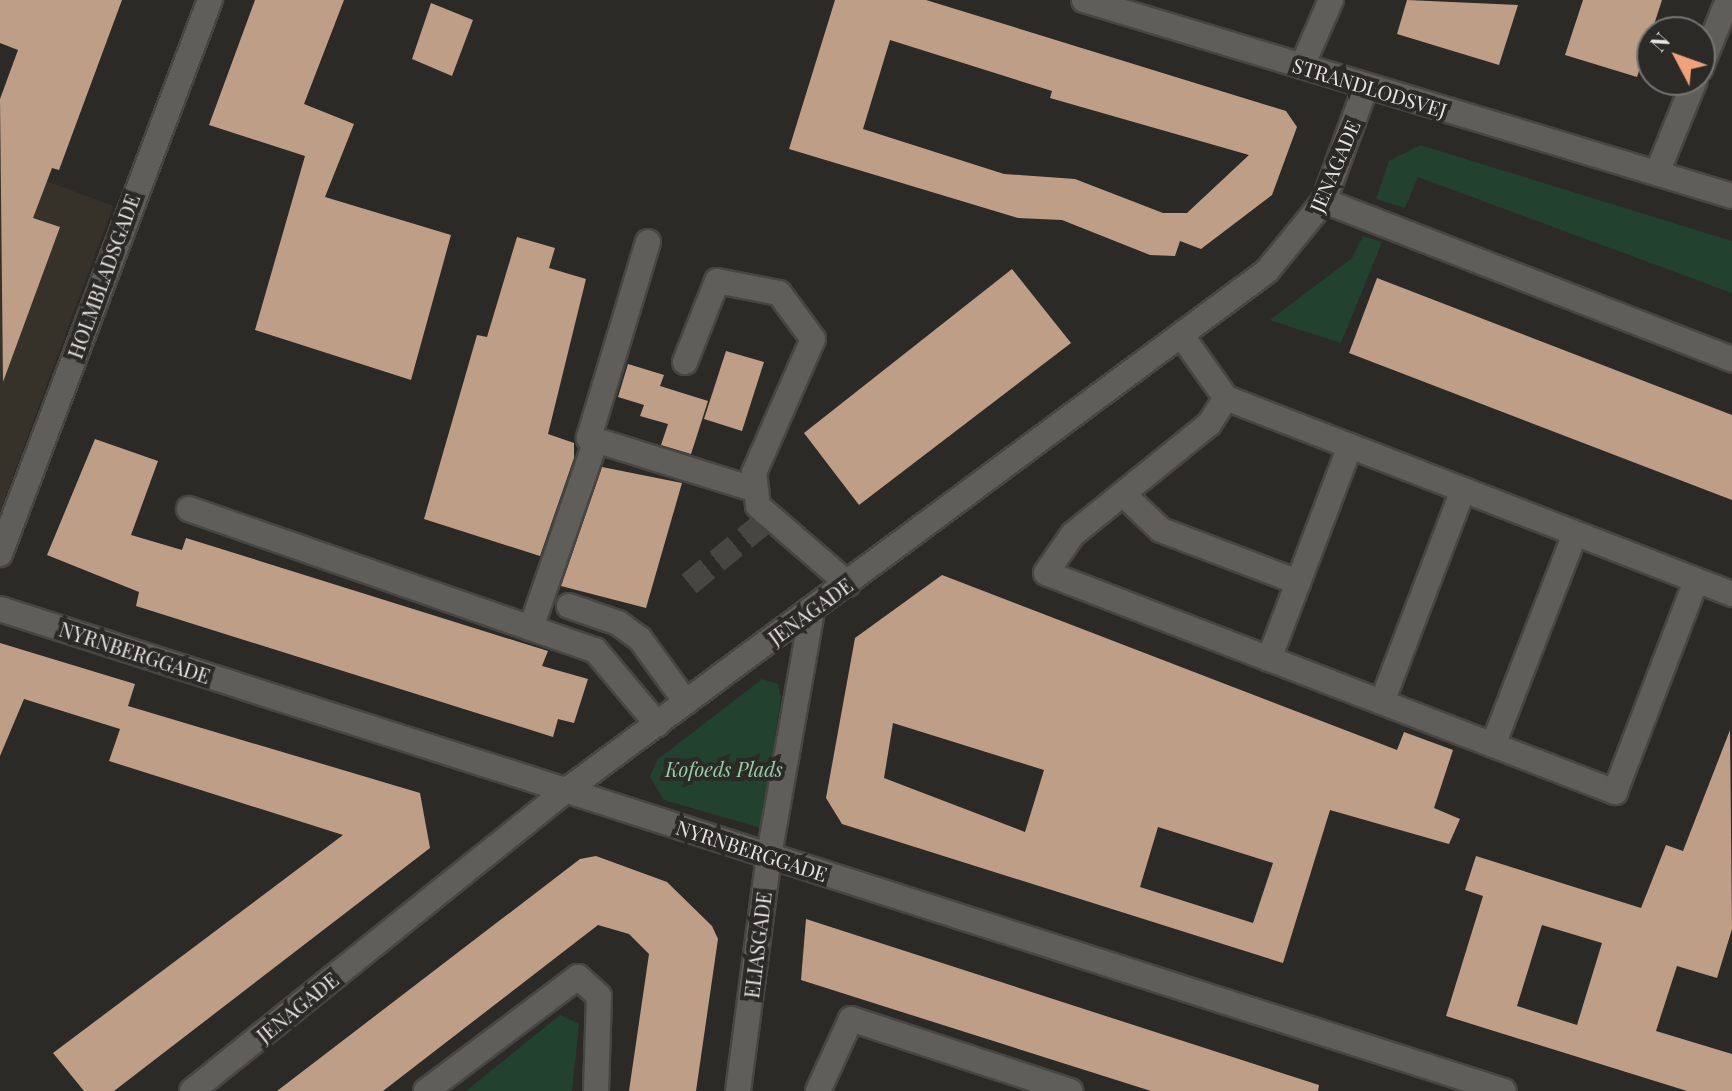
<!DOCTYPE html>
<style>
body{margin:0}
#map{position:relative;width:1732px;height:1091px;overflow:hidden;background:#2c2a27;font-family:"Playfair Display",serif}
div>[style]{position:absolute}
.built>*{inset:0;background:#373229}
.green>*{inset:0;background:#22412e}
.building>*{inset:0;background:#bf9e87}
.minor-tunnel>*{height:24px;margin-top:-12px;transform-origin:0;background:repeating-linear-gradient(90deg,#484643 0 24px,transparent 0 36px)}
.roads{filter:drop-shadow(2px 0 #484643) drop-shadow(-2px 0 #484643) drop-shadow(0 2px #484643) drop-shadow(0 -2px #484643)}
.minor>*{height:24px;margin:-12px;padding:0 12px;transform-origin:12px;border-radius:12px;background:#605e5a}
span{translate:-50% -50%;white-space:nowrap;text-align:center;line-height:1.15;-webkit-text-stroke:8px #2c2a27;paint-order:stroke}
.street-label{font-size:20px;color:#e8e6e4}
.park-label{font-size:20px;color:#95cfa9;font-style:italic}
.north{position:absolute;left:1636px;top:16px;width:80px;height:80px;box-sizing:border-box;background:#2c2a27;border:2px solid #777573;border-radius:50%;rotate:311deg;font-size:22px;font-weight:700;line-height:32px;text-align:center;color:#e8e6e4}
.north::after{content:'';display:block;margin:auto;width:28px;height:36px;background:#f0a27a;clip-path:polygon(50% 0,100% 100%,50% 72%,0 100%)}
</style>
<div id="map">
<div class="built">
<div style="clip-path:polygon(0 164px,113px 206px,0 511px)"></div>
</div>
<div class="green">
<div style="clip-path:polygon(1420px 145px,1732px 241px,1732px 293px,1418px 177px,1405px 208px,1376px 199px,1389px 161px)"></div>
<div style="clip-path:polygon(1363px 236px,1382px 242px,1341px 343px,1270px 320px,1352px 258px)"></div>
<div style="clip-path:polygon(762px 679px,778px 684px,781px 698px,761px 828px,664px 800px,650px 777px,657px 760px)"></div>
<div style="clip-path:polygon(560px 1015px,579px 1024px,572px 1091px,466px 1091px)"></div>
</div>
<div class="building">
<div style="clip-path:polygon(0 0,122px 0,59px 170px,52px 168px,33px 218px,60px 227px,3px 382px,0 99px,18px 50px,0 43px)"></div>
<div style="clip-path:polygon(255px 0,344px 0,304px 104px,354px 124px,325px 197px,451px 235px,411px 380px,255px 330px,305px 156px,209px 125px)"></div>
<div style="clip-path:polygon(evenodd,835px 0,926px 0,1286px 111px,1297px 127px,1272px 195px,1201px 249px,1180px 241px,1175px 256px,1150px 255px,1062px 220px,1018px 218px,789px 149px,835px 0,890px 40px,1052px 91px,1050px 98px,1249px 155px,1187px 213px,1163px 213px,1075px 179px,1004px 174px,863px 129px,890px 40px)"></div>
<div style="clip-path:polygon(1407px 0,1518px 5px,1499px 65px,1397px 34px)"></div>
<div style="clip-path:polygon(1583px 0,1662px 0,1637px 77px,1565px 55px)"></div>
<div style="clip-path:polygon(431px 3px,473px 20px,452px 76px,412px 59px)"></div>
<div style="clip-path:polygon(517px 237px,555px 248px,549px 268px,586px 279px,548px 434px,574px 443px,574px 458px,540px 556px,424px 519px,477px 335px,487px 337px)"></div>
<div style="clip-path:polygon(1012px 269px,1071px 343px,859px 505px,804px 433px)"></div>
<div style="clip-path:polygon(1377px 278px,1732px 415px,1732px 500px,1349px 353px)"></div>
<div style="clip-path:polygon(726px 351px,764px 362px,742px 431px,704px 419px)"></div>
<div style="clip-path:polygon(628px 364px,664px 375px,660px 386px,708px 401px,691px 454px,661px 445px,668px 424px,640px 416px,644px 405px,618px 397px)"></div>
<div style="clip-path:polygon(95px 439px,158px 461px,131px 535px,182px 550px,186px 538px,548px 651px,542px 666px,588px 679px,574px 723px,558px 719px,553px 737px,136px 606px,139px 592px,47px 555px)"></div>
<div style="clip-path:polygon(602px 467px,682px 483px,646px 608px,561px 586px)"></div>
<div style="clip-path:polygon(evenodd,942px 575px,1397px 750px,1404px 732px,1453px 750px,1434px 808px,1460px 819px,1449px 844px,1330px 810px,1283px 963px,842px 824px,826px 798px,855px 638px,942px 575px,893px 723px,1044px 770px,1025px 832px,884px 778px,893px 723px,942px 575px,1158px 827px,1273px 863px,1253px 923px,1140px 887px,1158px 827px)"></div>
<div style="clip-path:polygon(0 643px,135px 684px,128px 706px,420px 793px,430px 848px,114px 1091px,84px 1091px,53px 1053px,343px 835px,109px 761px,120px 729px,24px 699px,0 756px)"></div>
<div style="clip-path:polygon(evenodd,1730px 730px,1732px 929px,1717px 978px,1677px 966px,1656px 1031px,1732px 1054px,1732px 1091px,1687px 1091px,1446px 1016px,1483px 896px,1465px 890px,1476px 856px,1641px 908px,1666px 845px,1683px 851px,1730px 730px,1542px 925px,1602px 943px,1577px 1025px,1517px 1006px,1542px 925px)"></div>
<div style="clip-path:polygon(596px 856px,667px 882px,712px 926px,718px 939px,696px 1091px,629px 1091px,649px 954px,629px 934px,598px 925px,383px 1091px,277px 1091px,580px 859px)"></div>
<div style="clip-path:polygon(806px 919px,1319px 1085px,1318px 1091px,1151px 1091px,801px 980px)"></div>
</div>
<div class="minor-tunnel">
<div style="left:689px;top:584px;width:106px;rotate:-39.3deg"></div>
</div>
<div class="roads">
<div class="minor">
<div style="left:1084px;top:0;width:677px;rotate:16.83deg"></div>
<div style="left:1302px;top:66px;width:72px;rotate:-66.3deg"></div>
<div style="left:1700px;top:69px;width:74px;rotate:-67.9deg"></div>
<div style="left:1657px;top:173px;width:100px;rotate:-67.8deg"></div>
<div style="left:1324px;top:201px;width:438px;rotate:21.2deg"></div>
<div style="left:648px;top:242px;width:205px;rotate:106.8deg"></div>
<div style="left:589px;top:438px;width:175px;rotate:17.3deg"></div>
<div style="left:1184px;top:339px;width:72px;rotate:54.6deg"></div>
<div style="left:1226px;top:398px;width:543px;rotate:21.17deg"></div>
<div style="left:685px;top:362px;width:87px;rotate:-68.4deg"></div>
<div style="left:717px;top:281px;width:63px;rotate:11deg"></div>
<div style="left:779px;top:293px;width:57px;rotate:53.5deg"></div>
<div style="left:813px;top:339px;width:146px;rotate:113.8deg"></div>
<div style="left:754px;top:473px;width:17px;rotate:83deg"></div>
<div style="left:756px;top:490px;width:16px;rotate:83deg"></div>
<div style="left:758px;top:506px;width:119px;rotate:40.9deg"></div>
<div style="left:1226px;top:398px;width:31px;rotate:123deg"></div>
<div style="left:1209px;top:424px;width:175px;rotate:141deg"></div>
<div style="left:1073px;top:534px;width:47px;rotate:124.7deg"></div>
<div style="left:1046px;top:573px;width:610px;rotate:21.05deg"></div>
<div style="left:1615px;top:792px;width:226px;rotate:-69deg"></div>
<div style="left:1123px;top:494px;width:52px;rotate:43.5deg"></div>
<div style="left:1161px;top:530px;width:147px;rotate:20.8deg"></div>
<div style="left:189px;top:509px;width:430px;rotate:19.2deg"></div>
<div style="left:595px;top:650px;width:97px;rotate:50deg"></div>
<div style="left:0;top:554px;width:592px;rotate:-69.24deg"></div>
<div style="left:569px;top:606px;width:52px;rotate:19.1deg"></div>
<div style="left:618px;top:623px;width:27px;rotate:36deg"></div>
<div style="left:640px;top:639px;width:78px;rotate:53.9deg"></div>
<div style="left:0;top:609px;width:1579px;rotate:17.77deg"></div>
<div style="left:531px;top:628px;width:199px;rotate:-70.9deg"></div>
<div style="left:1269px;top:659px;width:228px;rotate:-69.2deg"></div>
<div style="left:1382px;top:702px;width:227px;rotate:-69.1deg"></div>
<div style="left:1493px;top:745px;width:226px;rotate:-68.8deg"></div>
<div style="left:192px;top:1091px;width:481px;rotate:-38.8deg"></div>
<div style="left:567px;top:790px;width:871px;rotate:-36.55deg"></div>
<div style="left:1267px;top:271px;width:90px;rotate:-50.8deg"></div>
<div style="left:1324px;top:201px;width:122px;rotate:-69.9deg"></div>
<div style="left:426px;top:1091px;width:190px;rotate:-36.9deg"></div>
<div style="left:578px;top:977px;width:28px;rotate:42deg"></div>
<div style="left:599px;top:996px;width:95px;rotate:91.8deg"></div>
<div style="left:738px;top:1091px;width:238px;rotate:-82.5deg"></div>
<div style="left:769px;top:855px;width:249px;rotate:-80deg"></div>
<div style="left:818px;top:1091px;width:79px;rotate:-65.4deg"></div>
<div style="left:851px;top:1019px;width:231px;rotate:18.2deg"></div>
</div>
</div>
<div class="street-label">
<span style="left:1370px;top:87px;rotate:17deg">STRANDLODSVEJ</span>
<span style="left:1334px;top:166px;rotate:-67deg">JENAGADE</span>
<span style="left:103px;top:276px;rotate:-70deg">HOLMBLADSGADE</span>
<span style="left:810px;top:611px;rotate:-36deg">JENAGADE</span>
<span style="left:135px;top:652px;rotate:18deg">NYRNBERGGADE</span>
<span style="left:752px;top:850px;rotate:18deg">NYRNBERGGADE</span>
<span style="left:757px;top:945px;rotate:-83deg">ELIASGADE</span>
<span style="left:297px;top:1007px;rotate:-39deg">JENAGADE</span>
</div>
<div class="park-label">
<span style="left:724px;top:768px">Kofoeds Plads</span>
</div>
<div class="north">N</div>
</div>
